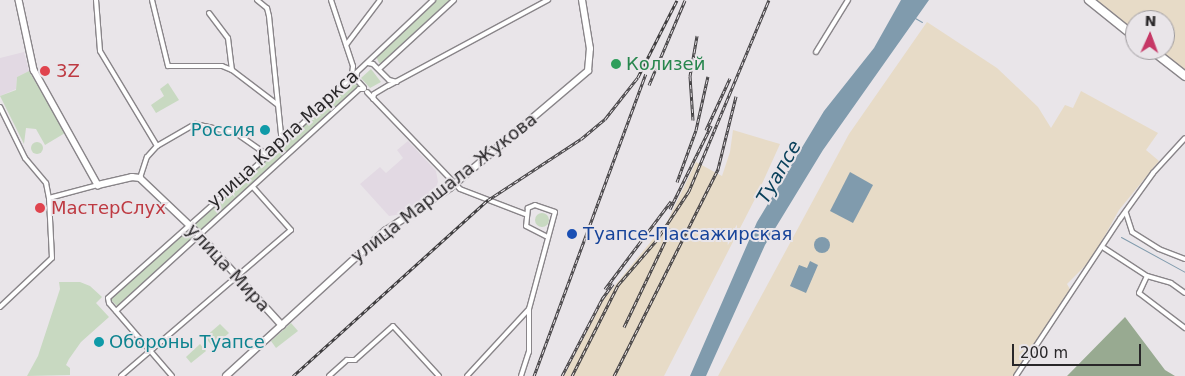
<!DOCTYPE html>
<meta charset="utf-8">
<style>
body{margin:0}
#map{position:relative;width:1185px;height:376px;overflow:hidden;background:#e9e5e9;font-family:"DejaVu Sans",sans-serif}
div>[style]{position:absolute}
.built>*{inset:0;background:#e2d9e3}
.industrial>*{inset:0;background:#e7dbc7}
.green>*{inset:0;background:#c8d9c1}
.round{border-radius:50%}
.forest>*{inset:0;background:#98aa91}
.water>*{inset:0;background:#809bad}
.stream>*{height:1px;margin:-0.5px;padding:0 0.5px;transform-origin:0.5px;border-radius:0.5px;background:#809bad}
.roads{filter:drop-shadow(1px 0 #898589) drop-shadow(-1px 0 #898589) drop-shadow(0 1px #898589) drop-shadow(0 -1px #898589)}
.street>*{height:4px;margin:-2px;padding:0 2px;transform-origin:2px;border-radius:2px;background:#fff}
.secondary>*{height:5.5px;margin:-2.75px;padding:0 2.75px;transform-origin:2.75px;border-radius:2.75px;background:#fff}
.highway>*{height:8px;margin:-4px;padding:0 4px;transform-origin:4px;border-radius:4px;background:#fff}
.rail>*{height:3px;margin-top:-1.5px;transform-origin:0;background:repeating-linear-gradient(90deg,#e9e5e9 0 4px,#403e40 0 8px);box-sizing:border-box;border-block:1px solid #403e40}
.dots>*{width:14px;height:14px;translate:-50% -50%;box-sizing:border-box;border:2px solid #e9e5e9;border-radius:50%}
span{translate:-50% -50%;white-space:nowrap;text-align:center;line-height:1.15;-webkit-text-stroke:4px #e9e5e9;paint-order:stroke}
.leisure-label{font-size:18px;color:#27864d}
.left{translate:0 -50%;text-align:left}
.health-label{font-size:18px;color:#be3a42}
.culture-label{font-size:18px;color:#0d838f}
.right{translate:-100% -50%;text-align:right}
.street-label{font-size:18px;color:#292729}
.transit-label{font-size:18px;color:#164399}
.water-label{font-size:19px;color:#0a415b;font-style:italic}
.north{position:absolute;left:1125px;top:10px;width:50px;height:50px;box-sizing:border-box;background:#e9e5e9;border:1px solid #9c999c;border-radius:50%;rotate:2deg;font-size:14px;font-weight:700;line-height:20px;text-align:center;color:#292729}
.north::after{content:'';display:block;margin:auto;width:18px;height:22px;background:#c63866;clip-path:polygon(50% 0,100% 100%,50% 72%,0 100%)}
.scale{position:absolute;left:1012px;top:344px;width:129px;height:22px;box-sizing:border-box;border:2px solid #292729;border-top:0;padding-left:6px;font-size:15px;line-height:18px;white-space:nowrap;color:#292729;-webkit-text-stroke:4px #e9e5e9;paint-order:stroke}
</style>
<div id="map">
<div class="built">
<div style="clip-path:polygon(24px 52px,29px 71px,17px 77px,16px 89px,0 96px,0 58px)"></div>
<div style="clip-path:polygon(408px 141px,436px 171px,438px 182px,428px 210px,389px 216px,360px 184px,380px 167px,386px 173px,403px 158px,397px 150px)"></div>
</div>
<div class="industrial">
<div style="clip-path:polygon(1094px 0,1185px 0,1185px 75px,1155px 50px,1165px 50px,1165px 20px,1135px 20px,1135px 34px)"></div>
<div style="clip-path:polygon(927px 22px,997px 68px,1038px 107px,1051px 128px,1065px 105px,1073px 108px,1081px 91px,1158px 133px,1146px 150px,1159px 161px,1119px 210px,1092px 259px,1067px 284px,1071px 291px,1013px 376px,718px 376px,849px 134px)"></div>
<div style="clip-path:polygon(733px 130px,780px 144px,756px 197px,664px 376px,564px 376px,603px 300px,667px 222px,696px 162px,722px 176px,730px 152px)"></div>
</div>
<div class="green">
<div style="clip-path:polygon(434px 0,450px 0,382px 64px,379px 63px,376px 56px)"></div>
<div style="clip-path:polygon(371px 69px,381px 82px,370px 88px,361px 78px)"></div>
<div style="clip-path:polygon(29px 71px,65px 133px,45px 145px,36px 129px,26px 128px,24px 144px,0 96px,16px 90px,17px 77px)"></div>
<div style="clip-path:polygon(352px 78px,360px 87px,118px 307px,110px 299px)"></div>
<div style="clip-path:polygon(168px 83px,179px 100px,156px 113px,151px 105px,164px 96px,160px 89px)"></div>
<div class="round" style="left:31px;top:142px;width:12px;height:12px"></div>
<div class="round" style="left:535px;top:213px;width:14px;height:14px"></div>
<div style="clip-path:polygon(59px 282px,80px 282px,90px 286px,102px 297px,96px 303px,109px 317px,81px 342px,69px 359px,66px 365px,70px 368px,70px 375px,27px 376px,38px 356px,60px 289px)"></div>
<div style="clip-path:polygon(291px 323px,298px 331px,276px 348px,271px 341px)"></div>
<div style="clip-path:polygon(220px 324px,229px 333px,213px 347px,205px 337px)"></div>
<div style="clip-path:polygon(200px 344px,206px 351px,191px 363px,186px 357px)"></div>
</div>
<div class="forest">
<div style="clip-path:polygon(1125px 317px,1165px 370px,1175px 376px,1067px 376px)"></div>
</div>
<div class="water">
<div style="clip-path:polygon(901px 0,929px 0,823px 150px,765px 245px,706px 376px,690px 376px,757px 222px,824px 111px,874px 48px)"></div>
<div style="clip-path:polygon(850px 172px,873px 185px,853px 223px,830px 211px)"></div>
<div class="round" style="left:814px;top:237px;width:16px;height:16px"></div>
<div style="clip-path:polygon(810px 261px,818px 265px,806px 293px,790px 286px,799px 265px,807px 268px)"></div>
</div>
<div class="stream">
<div style="left:915px;top:18px;width:8px;rotate:30deg"></div>
<div style="left:1121px;top:237px;width:73px;rotate:28.7deg"></div>
</div>
<div class="roads">
<div class="street">
<div style="left:96px;top:0;width:51px;rotate:85.5deg"></div>
<div style="left:100px;top:51px;width:111px;rotate:59deg"></div>
<div style="left:152px;top:0;width:68px;rotate:76.4deg"></div>
<div style="left:168px;top:66px;width:54px"></div>
<div style="left:222px;top:66px;width:11px;rotate:22deg"></div>
<div style="left:257px;top:0;width:13px;rotate:39deg"></div>
<div style="left:267px;top:8px;width:8px;rotate:76deg"></div>
<div style="left:269px;top:16px;width:128px;rotate:84.2deg"></div>
<div style="left:331px;top:0;width:70px;rotate:71.6deg"></div>
<div style="left:353px;top:66px;width:10px;rotate:96deg"></div>
<div style="left:209px;top:13px;width:31px;rotate:53deg"></div>
<div style="left:228px;top:38px;width:32px;rotate:83deg"></div>
<div style="left:232px;top:70px;width:58px;rotate:37.3deg"></div>
<div style="left:346px;top:45px;width:56px;rotate:-52.9deg"></div>
<div style="left:816px;top:52px;width:61px;rotate:-58.4deg"></div>
<div style="left:368px;top:63px;width:5px;rotate:11deg"></div>
<div style="left:373px;top:64px;width:23px;rotate:45deg"></div>
<div style="left:389px;top:80px;width:8px;rotate:14deg"></div>
<div style="left:379px;top:69px;width:102px;rotate:-42.6deg"></div>
<div style="left:357px;top:73px;width:6px;rotate:99deg"></div>
<div style="left:356px;top:79px;width:12px;rotate:48deg"></div>
<div style="left:388px;top:86px;width:182px;rotate:-28.3deg"></div>
<div style="left:367px;top:92px;width:134px;rotate:46.2deg"></div>
<div style="left:460px;top:189px;width:70px;rotate:21deg"></div>
<div style="left:373px;top:99px;width:5px;rotate:-79deg"></div>
<div style="left:374px;top:94px;width:17px;rotate:-31deg"></div>
<div style="left:0;top:107px;width:57px;rotate:63.9deg"></div>
<div style="left:25px;top:158px;width:33px;rotate:50deg"></div>
<div style="left:46px;top:183px;width:15px;rotate:79deg"></div>
<div style="left:140px;top:178px;width:22px;rotate:-72deg"></div>
<div style="left:147px;top:157px;width:15px;rotate:-48deg"></div>
<div style="left:157px;top:146px;width:44px;rotate:-30.1deg"></div>
<div style="left:195px;top:124px;width:42px;rotate:12.4deg"></div>
<div style="left:236px;top:133px;width:39px;rotate:35deg"></div>
<div style="left:1126px;top:213px;width:20px;rotate:72deg"></div>
<div style="left:1132px;top:232px;width:32px;rotate:32deg"></div>
<div style="left:1159px;top:249px;width:28px;rotate:21deg"></div>
<div style="left:1104px;top:248px;width:51px;rotate:33.1deg"></div>
<div style="left:1147px;top:276px;width:25px;rotate:16deg"></div>
<div style="left:1171px;top:283px;width:17px;rotate:36deg"></div>
<div style="left:1147px;top:276px;width:19px;rotate:115deg"></div>
<div style="left:1139px;top:293px;width:58px;rotate:37.3deg"></div>
<div style="left:0;top:307px;width:71px;rotate:-43.3deg"></div>
<div style="left:52px;top:258px;width:60px;rotate:-92.9deg"></div>
<div style="left:49px;top:198px;width:51px;rotate:-14.9deg"></div>
<div style="left:116px;top:311px;width:329px;rotate:-42.4deg"></div>
<div style="left:359px;top:89px;width:5px"></div>
<div style="left:121px;top:376px;width:224px;rotate:-40.7deg"></div>
<div style="left:291px;top:230px;width:57px;rotate:-131.5deg"></div>
<div style="left:172px;top:376px;width:96px;rotate:-130.8deg"></div>
<div style="left:109px;top:303px;width:5px;rotate:-101deg"></div>
<div style="left:108px;top:298px;width:233px;rotate:-41.7deg"></div>
<div style="left:282px;top:143px;width:208px;rotate:-43.4deg"></div>
<div style="left:329px;top:376px;width:24px;rotate:-42deg"></div>
<div style="left:347px;top:360px;width:8px"></div>
<div style="left:355px;top:360px;width:51px;rotate:-41.8deg"></div>
<div style="left:393px;top:326px;width:68px;rotate:47.4deg"></div>
<div style="left:467px;top:376px;width:91px;rotate:-47.2deg"></div>
<div style="left:529px;top:309px;width:100px;rotate:-75deg"></div>
<div style="left:555px;top:212px;width:21px;rotate:-161deg"></div>
<div style="left:535px;top:205px;width:8px;rotate:157deg"></div>
<div style="left:528px;top:208px;width:18px;rotate:96deg"></div>
<div style="left:526px;top:226px;width:22px;rotate:27deg"></div>
<div style="left:521px;top:376px;width:25px;rotate:-72deg"></div>
<div style="left:529px;top:352px;width:43px;rotate:-90deg"></div>
<div style="left:1016px;top:376px;width:188px;rotate:-56.5deg"></div>
<div style="left:1120px;top:219px;width:57px;rotate:-54.3deg"></div>
<div style="left:1153px;top:173px;width:47px;rotate:-47.6deg"></div>
</div>
<div class="secondary">
<div style="left:19px;top:0;width:72px;rotate:77.9deg"></div>
<div style="left:34px;top:70px;width:132px;rotate:60.9deg"></div>
<div style="left:98px;top:185px;width:35px;rotate:-13deg"></div>
<div style="left:132px;top:177px;width:8px;rotate:7deg"></div>
<div style="left:140px;top:178px;width:83px;rotate:43.5deg"></div>
<div style="left:200px;top:235px;width:122px;rotate:47.7deg"></div>
<div style="left:226px;top:376px;width:215px;rotate:-42.4deg"></div>
<div style="left:385px;top:231px;width:78px;rotate:-33.5deg"></div>
<div style="left:450px;top:188px;width:181px;rotate:-40.3deg"></div>
<div style="left:588px;top:71px;width:22px;rotate:-85deg"></div>
<div style="left:590px;top:49px;width:50px;rotate:-99.3deg"></div>
</div>
<div class="highway">
<div style="left:1089px;top:0;width:59px;rotate:38.8deg"></div>
<div style="left:1152px;top:50px;width:42px;rotate:38.2deg"></div>
</div>
</div>
<div class="rail">
<div style="left:649px;top:85px;width:92px;rotate:-67deg"></div>
<div style="left:693px;top:120px;width:44px;rotate:-93.9deg"></div>
<div style="left:690px;top:76px;width:41px;rotate:-80.1deg"></div>
<div style="left:706px;top:130px;width:57px;rotate:-65.2deg"></div>
<div style="left:677px;top:182px;width:55px;rotate:-69.9deg"></div>
<div style="left:696px;top:130px;width:55px;rotate:-77.5deg"></div>
<div style="left:670px;top:209px;width:93px;rotate:-63.7deg"></div>
<div style="left:605px;top:289px;width:110px;rotate:-53.1deg"></div>
<div style="left:624px;top:327px;width:109px;rotate:-64.4deg"></div>
<div style="left:293px;top:376px;width:263px;rotate:-42.1deg"></div>
<div style="left:488px;top:200px;width:111px;rotate:-33.3deg"></div>
<div style="left:581px;top:139px;width:31px;rotate:-40deg"></div>
<div style="left:605px;top:119px;width:53px;rotate:-51.8deg"></div>
<div style="left:638px;top:77px;width:86px;rotate:-63.1deg"></div>
<div style="left:534px;top:376px;width:322px;rotate:-69.7deg"></div>
<div style="left:562px;top:376px;width:87px;rotate:-62.5deg"></div>
<div style="left:602px;top:299px;width:19px;rotate:-54deg"></div>
<div style="left:572px;top:376px;width:102px;rotate:-63.2deg"></div>
<div style="left:618px;top:285px;width:58px;rotate:-49.2deg"></div>
<div style="left:656px;top:241px;width:60px;rotate:-56.6deg"></div>
<div style="left:689px;top:191px;width:207px;rotate:-67.3deg"></div>
<div style="left:614px;top:376px;width:232px;rotate:-63.3deg"></div>
<div style="left:718px;top:169px;width:75px;rotate:-76.1deg"></div>
</div>
<div class="dots">
<div style="left:616px;top:64px;background:#2e9e5b"></div>
<div style="left:45px;top:71px;background:#e0444e"></div>
<div style="left:265px;top:130px;background:#0f9aa8"></div>
<div style="left:40px;top:208px;background:#e0444e"></div>
<div style="left:572px;top:234px;background:#1a4fb4"></div>
<div style="left:99px;top:342px;background:#0f9aa8"></div>
</div>
<div class="leisure-label">
<span class="left" style="left:626px;top:64px">Колизей</span>
</div>
<div class="health-label">
<span class="left" style="left:56px;top:71px">3Z</span>
<span class="left" style="left:51px;top:208px">МастерСлух</span>
</div>
<div class="culture-label">
<span class="right" style="left:255px;top:130px">Россия</span>
<span class="left" style="left:109px;top:342px">Обороны Туапсе</span>
</div>
<div class="street-label">
<span style="left:283px;top:139px;rotate:-42deg">улица Карла Маркса</span>
<span style="left:444px;top:188px;rotate:-38deg">улица Маршала Жукова</span>
<span style="left:228px;top:268px;rotate:47deg">улица Мира</span>
</div>
<div class="transit-label">
<span class="left" style="left:583px;top:234px">Туапсе-Пассажирская</span>
</div>
<div class="water-label">
<span style="left:779px;top:172px;rotate:-60deg">Туапсе</span>
</div>
<div class="north">N</div>
<div class="scale">200 m</div>
</div>
